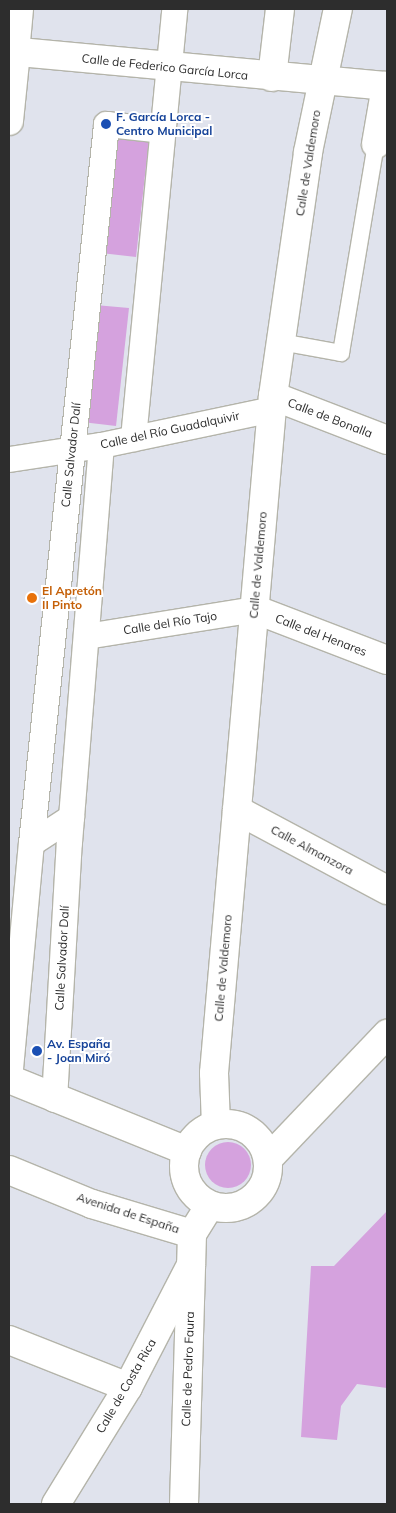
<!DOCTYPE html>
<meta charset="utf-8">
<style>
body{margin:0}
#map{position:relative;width:396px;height:1513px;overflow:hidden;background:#e0e3ed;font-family:Mulish,sans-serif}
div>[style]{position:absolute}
.green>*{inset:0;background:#d5a2de}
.round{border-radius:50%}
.roads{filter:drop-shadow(1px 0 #b4b4aa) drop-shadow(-1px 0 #b4b4aa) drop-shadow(0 1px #b4b4aa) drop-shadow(0 -1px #b4b4aa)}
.service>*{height:16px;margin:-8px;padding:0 8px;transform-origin:8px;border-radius:8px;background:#fff}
.pedestrian>*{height:25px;margin:-12.5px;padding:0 12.5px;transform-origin:12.5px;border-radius:12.5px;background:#fff}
.minor>*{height:28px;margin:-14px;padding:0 14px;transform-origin:14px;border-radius:14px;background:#fff}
.tertiary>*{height:28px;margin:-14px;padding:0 14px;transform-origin:14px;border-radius:14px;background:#fff}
.tertiary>.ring{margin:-14px;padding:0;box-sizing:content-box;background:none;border:28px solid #fff;border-radius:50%}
.dots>*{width:14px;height:14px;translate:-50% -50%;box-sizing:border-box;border:2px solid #fff;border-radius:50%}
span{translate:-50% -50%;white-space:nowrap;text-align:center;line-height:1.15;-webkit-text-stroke:4px #fff;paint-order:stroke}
.street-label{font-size:12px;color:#2d2d2d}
.transit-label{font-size:12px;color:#164399;font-weight:700}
.left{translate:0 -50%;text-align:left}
.food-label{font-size:12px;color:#c56008;font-weight:700}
.frame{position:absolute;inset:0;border:10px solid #2d2d2d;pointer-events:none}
</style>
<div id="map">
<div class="green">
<div style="clip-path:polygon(114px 134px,149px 139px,136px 257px,101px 253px)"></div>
<div style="clip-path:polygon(95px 305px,129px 308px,116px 426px,82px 422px)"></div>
<div class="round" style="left:205px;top:1142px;width:46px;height:46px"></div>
<div style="clip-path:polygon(387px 1211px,387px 1388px,357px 1384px,341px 1406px,337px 1440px,301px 1437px,311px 1266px,334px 1266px)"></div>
</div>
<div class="roads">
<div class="service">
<div style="left:281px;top:342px;width:61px;rotate:10.4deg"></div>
<div style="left:341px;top:353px;width:212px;rotate:-80.5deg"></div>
</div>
<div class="pedestrian">
<div style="left:16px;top:52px;width:43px;rotate:-84.7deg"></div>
<div style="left:133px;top:438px;width:431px;rotate:-84.5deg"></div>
<div style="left:9px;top:459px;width:93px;rotate:-8.7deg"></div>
<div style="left:101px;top:445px;width:175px;rotate:-11.9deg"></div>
<div style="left:86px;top:636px;width:170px;rotate:-9.1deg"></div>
<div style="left:31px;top:843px;width:723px;rotate:-84.04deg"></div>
<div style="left:106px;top:124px;width:57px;rotate:6deg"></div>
<div style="left:9px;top:1079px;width:237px;rotate:-84.7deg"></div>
<div style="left:31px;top:843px;width:48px;rotate:-33deg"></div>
<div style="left:54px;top:1099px;width:257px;rotate:-86.7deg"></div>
<div style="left:69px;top:842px;width:398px;rotate:-85.4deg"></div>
</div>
<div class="minor">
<div style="left:9px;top:51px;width:380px;rotate:5.3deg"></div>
<div style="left:272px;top:77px;width:68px;rotate:-83.3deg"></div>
<div style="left:9px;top:121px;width:69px;rotate:-84.2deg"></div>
<div style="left:376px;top:144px;width:59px;rotate:-80.2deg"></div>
<div style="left:273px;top:396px;width:122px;rotate:21.1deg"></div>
<div style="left:254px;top:609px;width:142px;rotate:21deg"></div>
<div style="left:237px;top:810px;width:170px;rotate:28.1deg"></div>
<div style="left:216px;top:1125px;width:52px;rotate:-92.2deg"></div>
<div style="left:214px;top:1073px;width:680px;rotate:-85.02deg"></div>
<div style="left:273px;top:396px;width:246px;rotate:-81.8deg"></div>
<div style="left:308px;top:152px;width:146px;rotate:-78.2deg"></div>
<div style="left:9px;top:1340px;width:128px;rotate:21.6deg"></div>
<div style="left:56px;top:1504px;width:137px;rotate:-58.4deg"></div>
<div style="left:128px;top:1387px;width:137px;rotate:-62.7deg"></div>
</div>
<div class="tertiary">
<div style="left:9px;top:1079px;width:192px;rotate:22deg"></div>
<div class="ring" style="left:184px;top:1124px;width:56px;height:56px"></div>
<div style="left:268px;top:1159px;width:173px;rotate:-46.4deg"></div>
<div style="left:9px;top:1170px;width:90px;rotate:22.3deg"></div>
<div style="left:92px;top:1204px;width:104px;rotate:16.7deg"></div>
<div style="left:184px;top:1504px;width:270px;rotate:-88.3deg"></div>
<div style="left:192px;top:1234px;width:34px;rotate:-58deg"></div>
</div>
</div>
<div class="dots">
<div style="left:106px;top:124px;background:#1a4fb4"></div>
<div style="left:32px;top:598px;background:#e8710a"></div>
<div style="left:37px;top:1051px;background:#1a4fb4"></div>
</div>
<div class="street-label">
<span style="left:165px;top:67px;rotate:6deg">Calle de Federico García Lorca</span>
<span style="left:308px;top:163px;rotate:-81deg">Calle de Valdemoro</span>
<span style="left:330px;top:418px;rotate:21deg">Calle de Bonalla</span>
<span style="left:170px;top:430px;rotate:-12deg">Calle del Río Guadalquivir</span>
<span style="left:71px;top:455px;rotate:-84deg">Calle Salvador Dalí</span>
<span style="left:258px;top:565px;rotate:-85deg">Calle de Valdemoro</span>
<span style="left:170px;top:623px;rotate:-9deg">Calle del Río Tajo</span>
<span style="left:321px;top:635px;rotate:21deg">Calle del Henares</span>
<span style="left:312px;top:850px;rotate:28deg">Calle Almanzora</span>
<span style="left:62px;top:958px;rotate:-87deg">Calle Salvador Dalí</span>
<span style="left:223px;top:968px;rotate:-85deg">Calle de Valdemoro</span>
<span style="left:128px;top:1213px;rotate:18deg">Avenida de España</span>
<span style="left:188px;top:1369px;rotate:-88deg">Calle de Pedro Faura</span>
<span style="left:126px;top:1386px;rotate:-60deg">Calle de Costa Rica</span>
</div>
<div class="transit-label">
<span class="left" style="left:116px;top:124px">F. García Lorca -<br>Centro Municipal</span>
<span class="left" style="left:47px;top:1051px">Av. España<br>- Joan Miró</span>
</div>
<div class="food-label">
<span class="left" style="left:42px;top:598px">El Apretón<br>II Pinto</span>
</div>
<div class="frame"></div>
</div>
